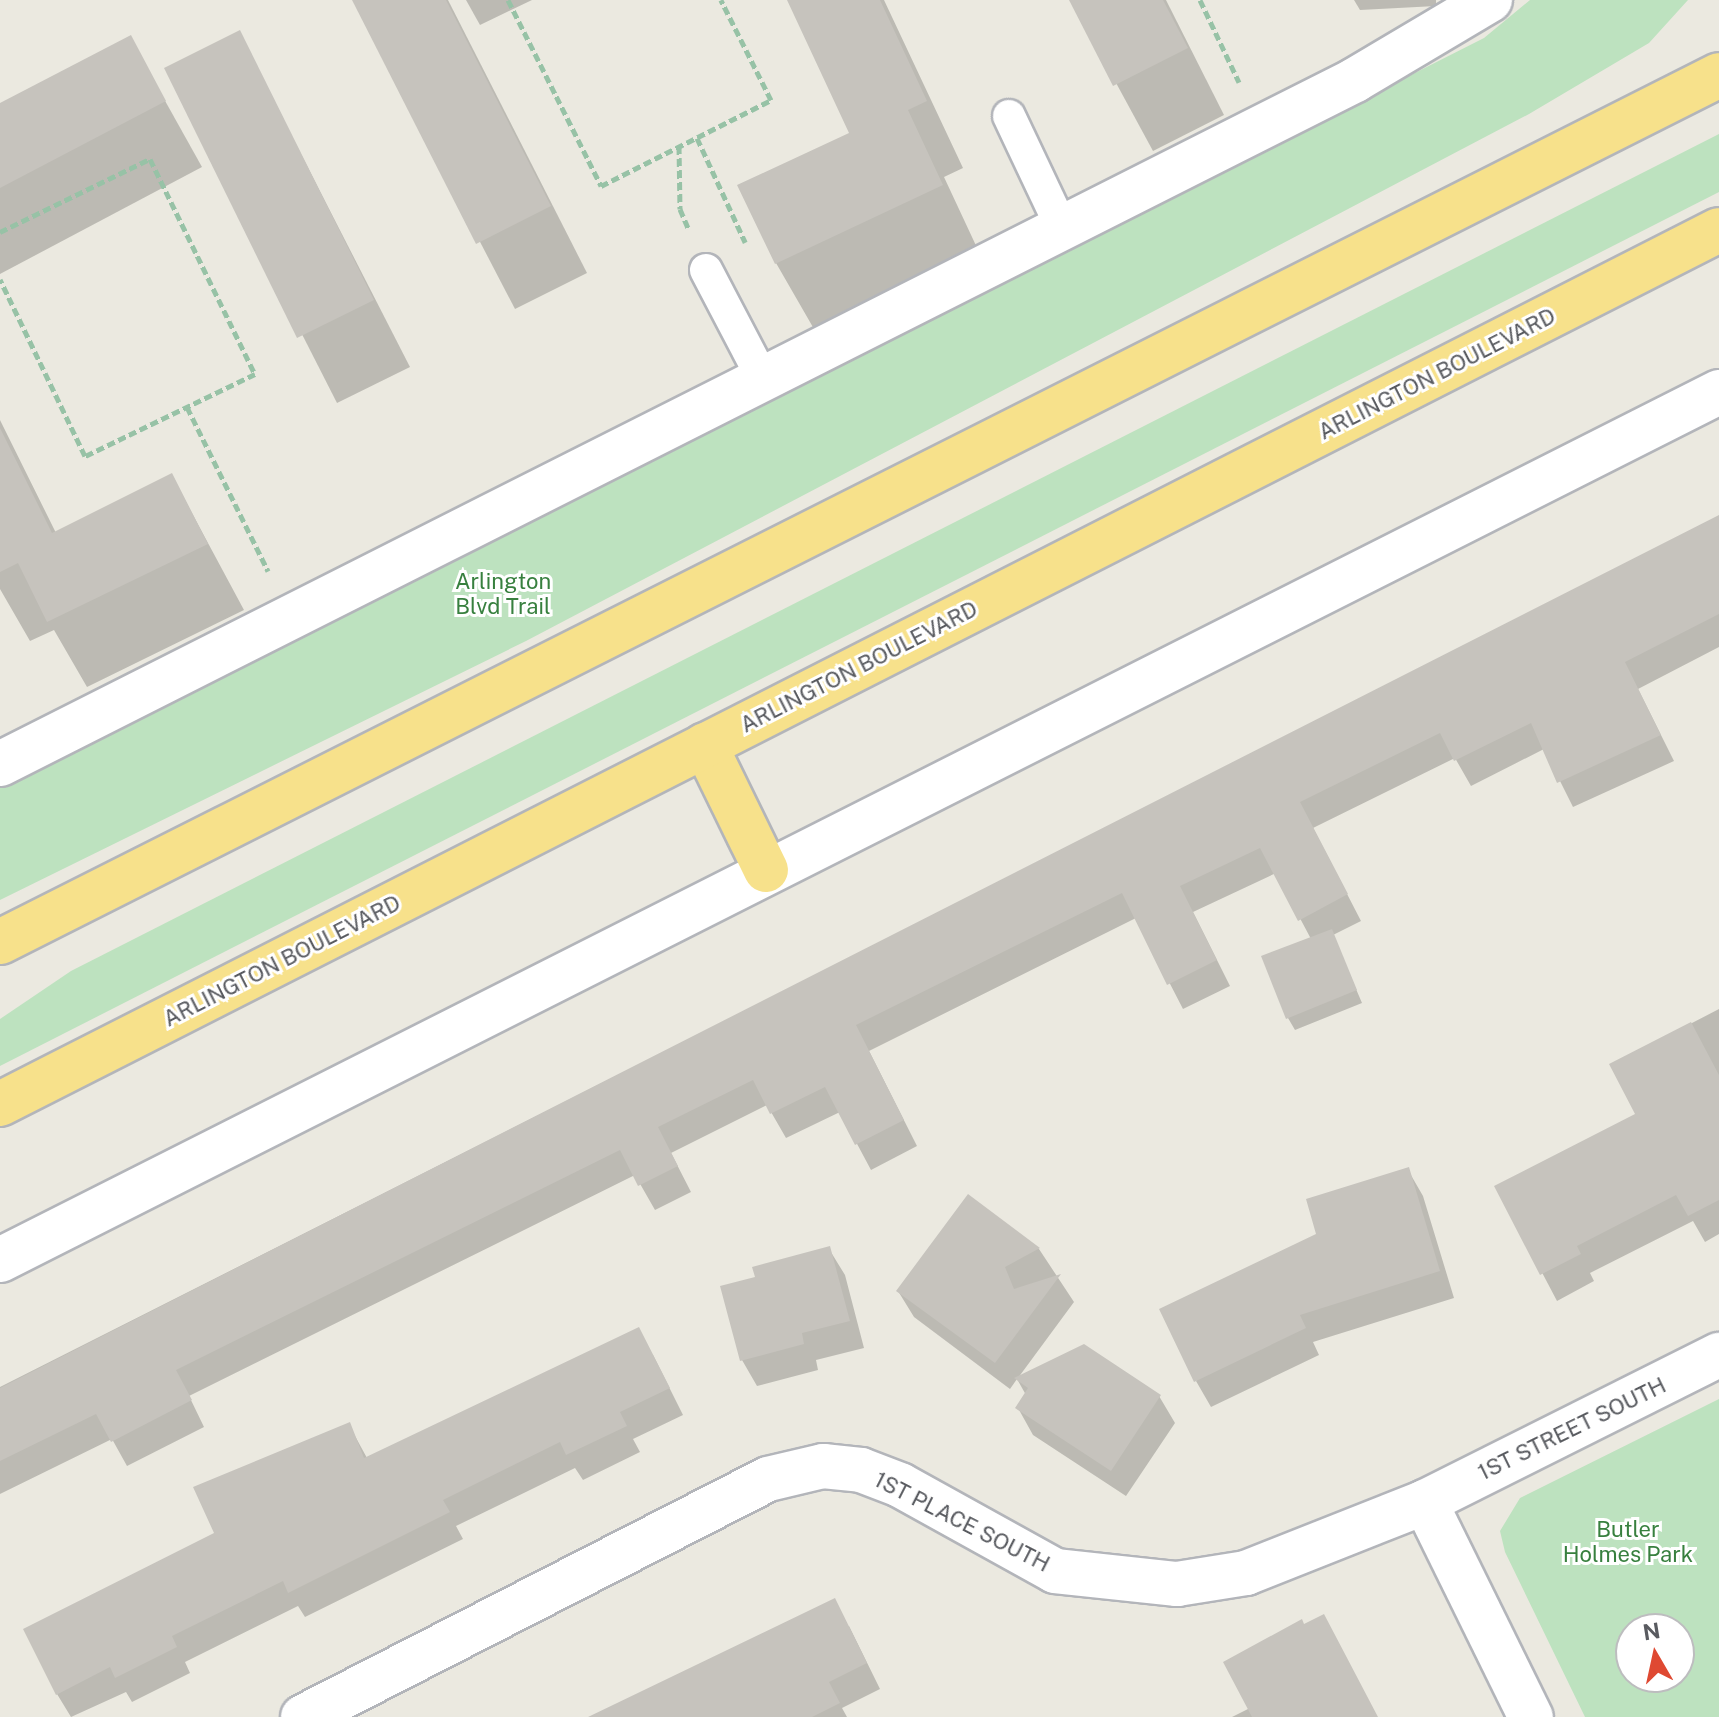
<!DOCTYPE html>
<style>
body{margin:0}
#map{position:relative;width:1719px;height:1717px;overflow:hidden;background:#ebe9e0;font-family:"Public Sans",sans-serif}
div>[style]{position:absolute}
.green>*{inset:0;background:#bde2bf}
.shadow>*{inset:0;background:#0003}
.building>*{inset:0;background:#c6c3bd}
.path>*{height:5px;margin-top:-2.5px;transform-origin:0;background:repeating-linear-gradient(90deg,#97c2a6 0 8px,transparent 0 12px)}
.roads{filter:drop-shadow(2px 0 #b3b5ba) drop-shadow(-2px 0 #b3b5ba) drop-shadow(0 2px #b3b5ba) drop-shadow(0 -2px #b3b5ba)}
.lane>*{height:32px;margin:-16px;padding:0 16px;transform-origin:16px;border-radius:16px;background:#fff}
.street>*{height:44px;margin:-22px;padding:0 22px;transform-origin:22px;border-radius:22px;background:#fff}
.highway>*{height:44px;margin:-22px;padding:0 22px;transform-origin:22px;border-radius:22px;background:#f7e18b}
span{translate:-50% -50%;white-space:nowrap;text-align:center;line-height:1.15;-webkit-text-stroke:6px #fff;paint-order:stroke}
.street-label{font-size:22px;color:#595b60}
.park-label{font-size:22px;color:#38803f}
.north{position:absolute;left:1615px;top:1613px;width:80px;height:80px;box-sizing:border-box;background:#fff;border:2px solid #bdbdbf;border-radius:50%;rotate:351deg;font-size:22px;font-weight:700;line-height:32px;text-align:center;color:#595b60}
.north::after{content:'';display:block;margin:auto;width:28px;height:36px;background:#df4932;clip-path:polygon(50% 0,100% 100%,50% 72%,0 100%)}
</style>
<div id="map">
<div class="green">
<div style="clip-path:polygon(1530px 0,1688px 0,1649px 43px,1529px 114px,526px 641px,0 900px,0 788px,1484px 38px)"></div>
<div style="clip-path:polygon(1719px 134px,1719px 192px,0 1066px,0 1019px,71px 971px)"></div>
<div style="clip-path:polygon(evenodd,1719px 1399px,1719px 1717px,1585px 1717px,1505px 1552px,1500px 1531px,1520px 1498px,1719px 1399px,1631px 1629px,1679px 1629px,1679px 1677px,1631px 1677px,1631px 1629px)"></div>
</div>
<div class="shadow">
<div style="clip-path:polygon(354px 0,448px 0,587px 273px,515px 309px)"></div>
<div style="clip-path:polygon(466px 0,532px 0,480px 25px)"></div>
<div style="clip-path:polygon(789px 0,884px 0,963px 168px,944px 177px,979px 252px,814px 329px,776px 263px,852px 134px)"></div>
<div style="clip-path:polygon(1071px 0,1166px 0,1224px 115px,1153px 151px)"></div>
<div style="clip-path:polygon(1354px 0,1436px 0,1436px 6px,1360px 10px)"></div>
<div style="clip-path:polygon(239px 33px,410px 367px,337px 403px,167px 69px)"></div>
<div style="clip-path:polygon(130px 38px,202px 167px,0 274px,0 106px)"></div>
<div style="clip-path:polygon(0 420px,56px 533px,172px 476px,244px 610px,87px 687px,54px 630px,30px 641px,0 589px)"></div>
<div style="clip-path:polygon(1719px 519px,1719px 647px,1638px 689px,1674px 761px,1573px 807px,1544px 749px,1471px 786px,1455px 758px,1313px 828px,1361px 921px,1333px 935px,1362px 1003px,1295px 1030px,1288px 1018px,1311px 939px,1276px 873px,1193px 912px,1230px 986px,1183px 1009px,1136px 918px,869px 1051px,917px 1146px,871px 1170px,840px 1112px,786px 1138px,767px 1105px,671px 1153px,691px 1192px,655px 1210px,635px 1175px,189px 1396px,204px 1427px,127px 1466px,112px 1439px,0 1494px,0 1387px)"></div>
<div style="clip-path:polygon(1719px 1009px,1719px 1234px,1705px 1242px,1693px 1221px,1590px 1273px,1594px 1281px,1557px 1301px,1497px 1187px,1637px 1115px,1611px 1065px)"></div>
<div style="clip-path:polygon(1408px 1170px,1423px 1196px,1454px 1298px,1313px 1342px,1319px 1355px,1211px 1407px,1196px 1381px,1319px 1235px)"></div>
<div style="clip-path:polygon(968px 1197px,1039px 1249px,1074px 1302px,1018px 1378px,1159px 1396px,1175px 1423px,1126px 1496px,1033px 1435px,1018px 1408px,1026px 1395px,1017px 1379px,1010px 1389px,914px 1317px,898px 1291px)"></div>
<div style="clip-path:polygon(829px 1249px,845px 1275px,864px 1348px,816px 1360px,818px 1370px,757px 1386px,742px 1360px,757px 1278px)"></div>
<div style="clip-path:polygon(653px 1355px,683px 1415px,633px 1439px,640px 1452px,583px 1480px,575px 1468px,456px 1526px,463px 1539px,305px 1617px,298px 1606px,185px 1662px,190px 1673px,132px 1702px,126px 1692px,71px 1717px,57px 1694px,217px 1534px,349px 1425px,367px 1458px)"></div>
<div style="clip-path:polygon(849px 1626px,880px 1689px,842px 1708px,847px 1717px,595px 1717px)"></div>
<div style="clip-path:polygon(1250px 1708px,1377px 1717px,1232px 1717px)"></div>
</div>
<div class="building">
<div style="clip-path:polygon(352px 0,446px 0,551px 206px,476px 244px)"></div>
<div style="clip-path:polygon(787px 0,880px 0,927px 101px,908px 110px,943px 185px,775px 264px,737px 185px,849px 133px)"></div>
<div style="clip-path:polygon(1069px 0,1163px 0,1188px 48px,1113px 86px)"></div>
<div style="clip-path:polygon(240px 30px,374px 300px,297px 338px,164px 68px)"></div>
<div style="clip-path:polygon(131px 35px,166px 101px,0 188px,0 103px)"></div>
<div style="clip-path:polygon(0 428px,52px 533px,172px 473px,208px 544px,47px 622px,18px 563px,0 572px)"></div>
<div style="clip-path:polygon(1719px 515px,1719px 614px,1625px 662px,1661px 735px,1557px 783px,1531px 723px,1454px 761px,1440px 733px,1300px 802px,1348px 894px,1298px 921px,1260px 848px,1180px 886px,1217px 960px,1167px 985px,1122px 893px,856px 1025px,904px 1120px,855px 1145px,825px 1087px,770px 1114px,753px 1080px,658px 1127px,678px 1166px,638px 1186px,620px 1150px,176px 1370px,192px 1400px,111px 1442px,96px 1414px,0 1461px,0 1388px)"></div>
<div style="clip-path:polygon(1332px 929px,1357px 990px,1286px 1019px,1261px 956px)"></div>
<div style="clip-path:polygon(1691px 1022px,1719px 1075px,1719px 1200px,1688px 1216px,1676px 1195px,1577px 1246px,1581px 1254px,1540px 1275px,1494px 1186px,1635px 1114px,1609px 1064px)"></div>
<div style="clip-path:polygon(1409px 1167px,1440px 1271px,1300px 1315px,1306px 1328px,1194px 1382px,1159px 1309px,1316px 1234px,1306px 1199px)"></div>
<div style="clip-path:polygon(968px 1194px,1040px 1248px,1005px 1267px,1014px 1289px,1061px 1274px,995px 1363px,896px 1291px)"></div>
<div style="clip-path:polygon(830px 1246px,850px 1321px,802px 1333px,804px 1344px,740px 1361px,720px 1286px,755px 1277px,752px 1267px)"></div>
<div style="clip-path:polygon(639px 1327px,670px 1388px,620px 1412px,627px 1426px,566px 1455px,560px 1442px,443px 1500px,450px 1512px,288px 1593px,283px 1581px,172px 1636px,177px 1647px,115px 1678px,110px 1667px,56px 1695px,23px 1629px,214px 1533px,193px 1487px,350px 1422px,364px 1458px)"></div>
<div style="clip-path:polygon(1084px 1344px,1161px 1395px,1111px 1471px,1015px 1408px,1028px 1388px,1014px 1378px)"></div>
<div style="clip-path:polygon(835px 1598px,867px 1663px,829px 1682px,840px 1703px,812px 1717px,588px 1717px)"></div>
<div style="clip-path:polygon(1324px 1614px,1378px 1717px,1252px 1717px,1223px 1662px,1302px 1619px,1304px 1624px)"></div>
</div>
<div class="path">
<div style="left:508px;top:0;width:208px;rotate:63.4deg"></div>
<div style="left:601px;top:186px;width:191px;rotate:-26.8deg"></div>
<div style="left:771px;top:100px;width:112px;rotate:-116.6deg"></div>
<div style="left:1200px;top:0;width:91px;rotate:64.6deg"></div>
<div style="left:697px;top:138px;width:115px;rotate:65.2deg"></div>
<div style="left:679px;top:146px;width:63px;rotate:89.1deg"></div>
<div style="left:680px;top:209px;width:21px;rotate:67deg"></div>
<div style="left:0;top:232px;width:167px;rotate:-26deg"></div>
<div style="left:150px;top:159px;width:239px;rotate:64deg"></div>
<div style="left:255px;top:374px;width:189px;rotate:154.2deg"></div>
<div style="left:85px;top:456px;width:196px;rotate:-115.7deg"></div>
<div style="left:187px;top:407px;width:183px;rotate:63.7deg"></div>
</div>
<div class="roads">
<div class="lane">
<div style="left:1009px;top:116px;width:124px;rotate:64.7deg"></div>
<div style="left:706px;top:270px;width:123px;rotate:62.4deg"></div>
</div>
<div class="street">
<div style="left:0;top:764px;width:1518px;rotate:-26.78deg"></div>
<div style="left:1355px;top:80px;width:157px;rotate:-30.7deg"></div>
<div style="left:0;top:1260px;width:1926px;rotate:-26.79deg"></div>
<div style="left:1425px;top:1502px;width:240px;rotate:63.8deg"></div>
<div style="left:303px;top:1717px;width:522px;rotate:-27.1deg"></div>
<div style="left:768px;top:1479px;width:57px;rotate:-13.3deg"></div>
<div style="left:823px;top:1466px;width:38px;rotate:6deg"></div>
<div style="left:861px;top:1470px;width:42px;rotate:21deg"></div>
<div style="left:900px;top:1485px;width:177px;rotate:29deg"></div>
<div style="left:1055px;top:1571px;width:123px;rotate:6.1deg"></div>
<div style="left:1177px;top:1584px;width:70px;rotate:-9.1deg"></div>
<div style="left:1246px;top:1573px;width:193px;rotate:-21.6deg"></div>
<div style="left:1425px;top:1502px;width:329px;rotate:-26.6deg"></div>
</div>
<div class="highway">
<div style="left:705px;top:745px;width:139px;rotate:64deg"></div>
<div style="left:0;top:942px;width:1925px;rotate:-26.76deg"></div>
<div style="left:0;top:1104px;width:1928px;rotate:-26.95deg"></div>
</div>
</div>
<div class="street-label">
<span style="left:1437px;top:374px;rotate:-27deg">ARLINGTON BOULEVARD</span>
<span style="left:859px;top:667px;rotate:-27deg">ARLINGTON BOULEVARD</span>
<span style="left:282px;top:961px;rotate:-27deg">ARLINGTON BOULEVARD</span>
<span style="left:1572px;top:1429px;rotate:-26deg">1ST STREET SOUTH</span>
<span style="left:962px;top:1522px;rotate:27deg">1ST PLACE SOUTH</span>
</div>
<div class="park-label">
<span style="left:503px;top:594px">Arlington<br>Blvd Trail</span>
<span style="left:1628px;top:1542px">Butler<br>Holmes Park</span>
</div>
<div class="north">N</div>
</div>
